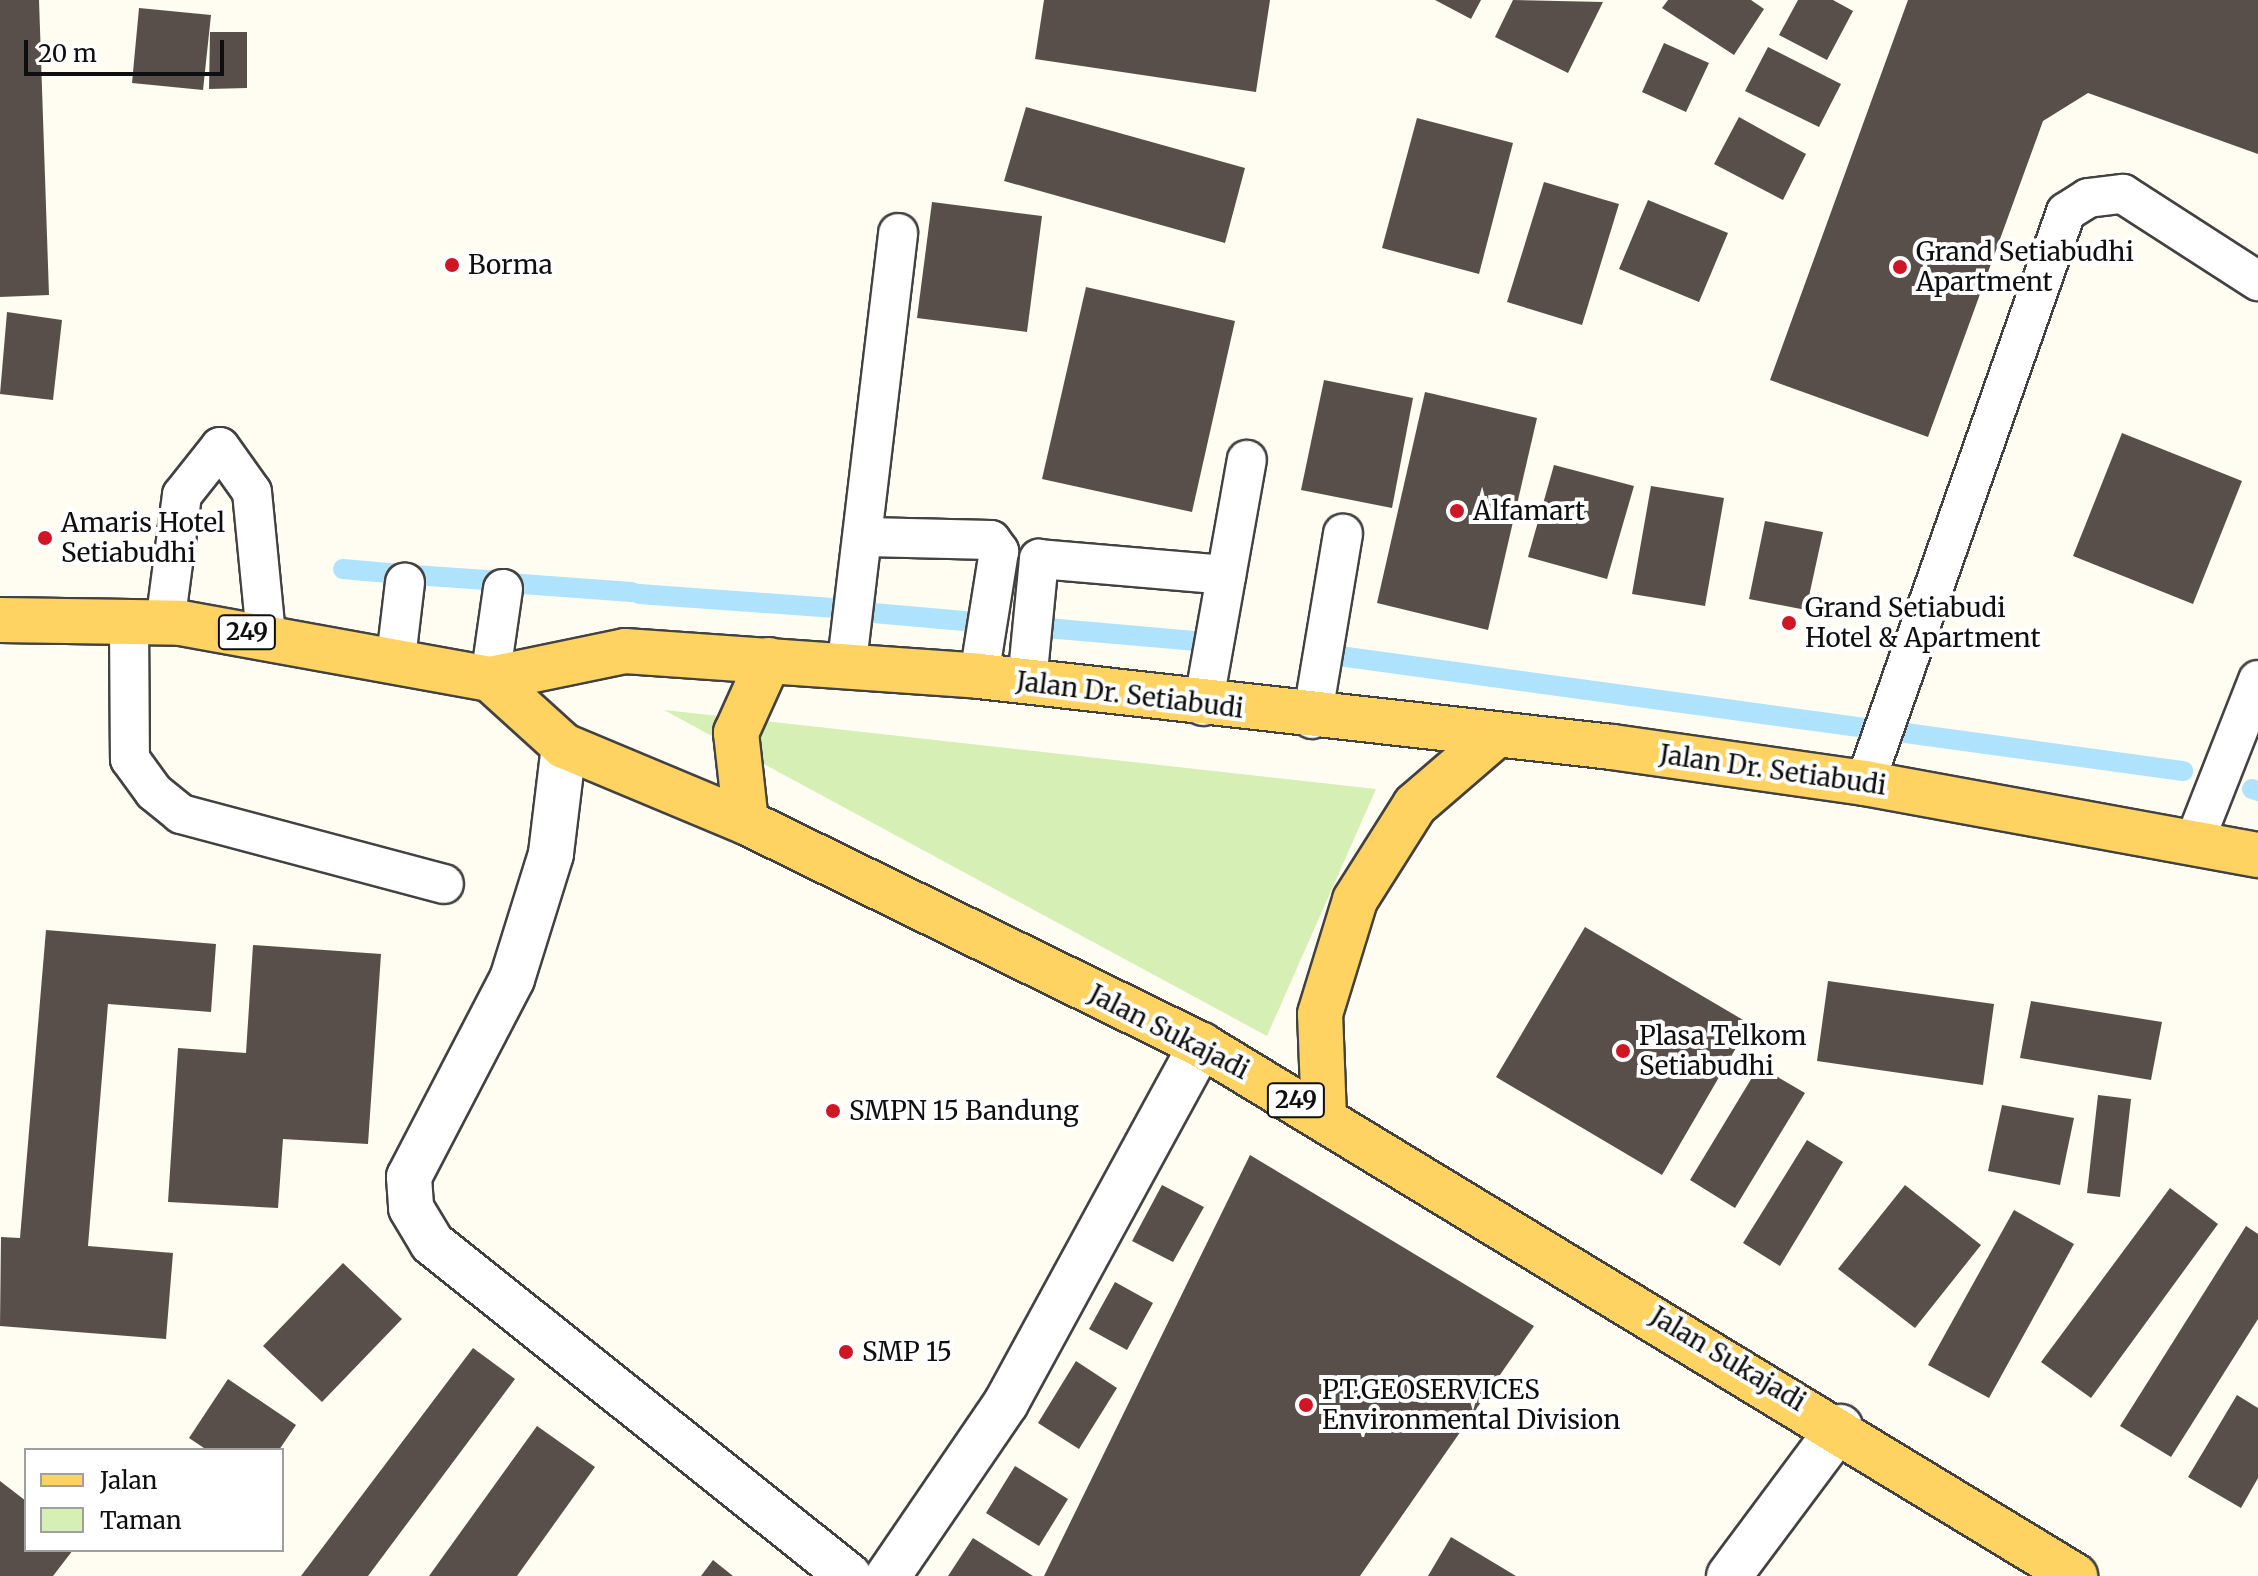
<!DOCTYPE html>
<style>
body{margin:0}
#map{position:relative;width:2258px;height:1576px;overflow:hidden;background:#fffcf1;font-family:Merriweather,serif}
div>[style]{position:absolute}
.green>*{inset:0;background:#d5efb5}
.stream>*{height:20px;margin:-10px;padding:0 10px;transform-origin:10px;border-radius:10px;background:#afe2fd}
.building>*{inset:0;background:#594f4a}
.roads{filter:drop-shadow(2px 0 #424242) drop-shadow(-2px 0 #424242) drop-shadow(0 2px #424242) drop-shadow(0 -2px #424242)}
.lane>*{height:38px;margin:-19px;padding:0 19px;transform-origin:19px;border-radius:19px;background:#fff}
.street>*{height:44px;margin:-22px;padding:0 22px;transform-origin:22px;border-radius:22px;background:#fff}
.primary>*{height:44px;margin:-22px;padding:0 22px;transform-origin:22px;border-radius:22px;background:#ffd361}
.dots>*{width:22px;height:22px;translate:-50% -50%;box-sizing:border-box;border:4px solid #fff;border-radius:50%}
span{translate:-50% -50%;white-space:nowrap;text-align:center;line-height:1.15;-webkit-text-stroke:8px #fff;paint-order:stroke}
.shield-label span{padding:2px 6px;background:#fff;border:2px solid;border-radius:6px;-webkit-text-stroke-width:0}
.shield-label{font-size:24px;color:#0f0f0f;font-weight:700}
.poi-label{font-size:26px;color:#0f0f0f}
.left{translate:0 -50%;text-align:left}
.street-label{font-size:26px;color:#0f0f0f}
.legend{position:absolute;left:24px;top:1448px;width:260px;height:104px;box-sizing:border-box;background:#fff;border:2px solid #9f9f9f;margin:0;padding:10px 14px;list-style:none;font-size:24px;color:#0f0f0f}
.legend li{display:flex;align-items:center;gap:16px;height:40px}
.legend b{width:40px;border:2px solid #9f9f9f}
.scale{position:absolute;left:24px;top:40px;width:200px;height:36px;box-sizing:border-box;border:4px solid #0f0f0f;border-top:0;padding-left:10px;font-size:24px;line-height:28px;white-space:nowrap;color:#0f0f0f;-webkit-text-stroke:6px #fff;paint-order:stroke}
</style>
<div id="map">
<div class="green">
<div style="clip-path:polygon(664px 710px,1376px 789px,1267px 1036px)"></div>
</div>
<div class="stream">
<div style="left:343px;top:569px;width:57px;rotate:5deg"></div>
<div style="left:414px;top:575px;width:87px;rotate:3.9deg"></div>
<div style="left:508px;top:583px;width:124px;rotate:4.2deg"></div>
<div style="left:639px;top:594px;width:208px;rotate:4.1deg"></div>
<div style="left:862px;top:612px;width:114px;rotate:5deg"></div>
<div style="left:1047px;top:628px;width:162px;rotate:5deg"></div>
<div style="left:1332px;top:655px;width:545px;rotate:7.8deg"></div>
<div style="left:1891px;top:731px;width:295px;rotate:7.8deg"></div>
<div style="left:2252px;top:789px;width:6px;rotate:18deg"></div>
</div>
<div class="building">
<div style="clip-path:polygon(0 0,39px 0,49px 295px,0 297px)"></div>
<div style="clip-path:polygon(1044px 0,1270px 0,1256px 92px,1035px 59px)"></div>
<div style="clip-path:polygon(1435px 0,1481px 0,1471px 19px)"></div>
<div style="clip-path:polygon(1513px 0,1603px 2px,1568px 73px,1495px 37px)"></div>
<div style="clip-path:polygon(1668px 0,1751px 0,1764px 9px,1734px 55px,1662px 8px)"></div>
<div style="clip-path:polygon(1798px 0,1833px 0,1853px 11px,1827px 60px,1779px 35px)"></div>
<div style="clip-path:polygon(1908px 0,2258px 0,2258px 154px,2088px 93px,2043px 121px,1928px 437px,1770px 380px)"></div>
<div style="clip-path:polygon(139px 8px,211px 15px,203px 90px,132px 83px)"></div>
<div style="clip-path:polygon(210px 32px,247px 32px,247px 88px,209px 89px)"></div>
<div style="clip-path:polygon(1664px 43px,1709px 63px,1686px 112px,1642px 92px)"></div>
<div style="clip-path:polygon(1768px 47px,1841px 84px,1819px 127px,1745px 91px)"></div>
<div style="clip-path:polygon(1026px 107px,1245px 168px,1225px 243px,1004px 181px)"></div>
<div style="clip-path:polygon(1739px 117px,1806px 154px,1783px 200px,1714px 164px)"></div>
<div style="clip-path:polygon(1417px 118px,1513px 143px,1479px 274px,1382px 248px)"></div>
<div style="clip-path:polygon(1544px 182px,1619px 204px,1582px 325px,1507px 302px)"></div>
<div style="clip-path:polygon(1648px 200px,1728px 233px,1699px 302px,1619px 269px)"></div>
<div style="clip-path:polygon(932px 202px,1042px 216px,1027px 332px,917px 318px)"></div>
<div style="clip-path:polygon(1086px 287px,1235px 321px,1192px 512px,1042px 479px)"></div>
<div style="clip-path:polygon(7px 312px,62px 320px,53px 400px,0 394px)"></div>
<div style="clip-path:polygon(1324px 380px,1413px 398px,1392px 508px,1301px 490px)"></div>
<div style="clip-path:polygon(1425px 392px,1537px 418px,1488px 630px,1377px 603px)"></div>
<div style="clip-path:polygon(2122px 433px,2242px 481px,2193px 604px,2073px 556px)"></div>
<div style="clip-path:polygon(1554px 465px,1634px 486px,1607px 579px,1528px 557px)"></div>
<div style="clip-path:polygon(1651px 486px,1724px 498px,1705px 606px,1632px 594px)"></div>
<div style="clip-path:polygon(1765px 521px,1823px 532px,1806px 610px,1749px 599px)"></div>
<div style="clip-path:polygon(1585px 927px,1750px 1024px,1662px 1175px,1496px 1077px)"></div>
<div style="clip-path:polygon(46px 930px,216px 944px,211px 1012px,108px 1004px,88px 1246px,173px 1253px,166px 1339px,0 1326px,1px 1237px,20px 1238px)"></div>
<div style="clip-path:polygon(253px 945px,381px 954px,368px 1144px,283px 1139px,278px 1208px,168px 1202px,178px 1048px,246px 1053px)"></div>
<div style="clip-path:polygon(1828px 981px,1994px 1004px,1983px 1085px,1817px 1061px)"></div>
<div style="clip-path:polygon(2031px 1001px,2162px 1022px,2151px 1080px,2020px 1058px)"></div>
<div style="clip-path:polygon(1759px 1066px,1805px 1093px,1735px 1208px,1690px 1180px)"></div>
<div style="clip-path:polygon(2098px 1095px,2131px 1099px,2120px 1197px,2087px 1193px)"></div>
<div style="clip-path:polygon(2002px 1105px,2074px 1118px,2060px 1185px,1988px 1171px)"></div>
<div style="clip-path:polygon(1807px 1140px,1843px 1162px,1780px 1266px,1743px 1243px)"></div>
<div style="clip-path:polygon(1250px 1155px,1534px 1326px,1360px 1576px,1044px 1576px)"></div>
<div style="clip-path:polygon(1162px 1185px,1204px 1207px,1173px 1262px,1132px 1241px)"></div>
<div style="clip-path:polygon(1905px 1185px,1981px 1245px,1915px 1328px,1838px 1269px)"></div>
<div style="clip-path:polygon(2170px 1188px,2218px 1224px,2091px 1398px,2041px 1362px)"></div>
<div style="clip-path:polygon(2014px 1210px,2074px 1244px,1989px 1398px,1928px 1365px)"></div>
<div style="clip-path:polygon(2246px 1226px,2258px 1234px,2258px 1319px,2171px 1457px,2120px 1426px)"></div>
<div style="clip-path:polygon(343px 1263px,402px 1319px,322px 1402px,263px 1346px)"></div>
<div style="clip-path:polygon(1115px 1282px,1153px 1303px,1127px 1350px,1089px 1329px)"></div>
<div style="clip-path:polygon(473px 1348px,515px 1379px,368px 1576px,301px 1576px)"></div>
<div style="clip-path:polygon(1076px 1361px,1117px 1388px,1079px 1449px,1038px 1423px)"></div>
<div style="clip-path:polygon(228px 1379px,296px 1425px,279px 1450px,207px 1450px,189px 1438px)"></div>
<div style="clip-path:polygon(2237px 1395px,2258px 1408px,2258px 1478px,2241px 1508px,2188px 1477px)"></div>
<div style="clip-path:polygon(537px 1426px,595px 1467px,517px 1576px,429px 1576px)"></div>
<div style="clip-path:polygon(1015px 1466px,1068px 1499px,1039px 1546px,986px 1513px)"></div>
<div style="clip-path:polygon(0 1481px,26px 1501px,26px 1550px,73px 1550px,53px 1576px,0 1576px)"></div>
<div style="clip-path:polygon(1451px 1537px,1516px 1576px,1428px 1576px)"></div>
<div style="clip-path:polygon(973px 1538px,1033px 1576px,948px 1576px)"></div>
<div style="clip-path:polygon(713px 1560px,733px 1576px,701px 1576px)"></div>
</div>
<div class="roads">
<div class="lane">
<div style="left:867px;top:537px;width:124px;rotate:1.4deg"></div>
<div style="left:991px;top:540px;width:14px;rotate:54deg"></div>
<div style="left:999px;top:551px;width:127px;rotate:99.1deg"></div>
<div style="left:129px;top:621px;width:138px;rotate:89.6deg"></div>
<div style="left:130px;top:759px;width:41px;rotate:54deg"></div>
<div style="left:154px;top:792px;width:35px;rotate:39deg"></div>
<div style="left:181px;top:814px;width:272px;rotate:14.9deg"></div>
<div style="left:165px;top:624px;width:130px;rotate:-82.5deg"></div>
<div style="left:182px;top:495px;width:61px;rotate:-51.6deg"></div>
<div style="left:220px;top:447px;width:55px;rotate:54.6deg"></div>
<div style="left:252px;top:492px;width:143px;rotate:84.4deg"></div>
<div style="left:396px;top:658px;width:76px;rotate:-83.2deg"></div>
<div style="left:847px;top:662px;width:432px;rotate:-83.2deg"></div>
<div style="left:490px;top:679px;width:91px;rotate:-81.8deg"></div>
<div style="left:1027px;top:682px;width:124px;rotate:-84.4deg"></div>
<div style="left:1039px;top:559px;width:188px;rotate:4.9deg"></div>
<div style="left:1203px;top:706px;width:250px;rotate:-79.9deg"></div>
<div style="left:1312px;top:719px;width:188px;rotate:-80.5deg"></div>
<div style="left:1865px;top:783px;width:605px;rotate:-70.61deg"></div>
<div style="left:2066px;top:212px;width:26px;rotate:-32deg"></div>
<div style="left:2088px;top:198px;width:35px;rotate:-7deg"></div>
<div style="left:2123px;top:194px;width:161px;rotate:32.8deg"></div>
<div style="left:2195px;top:840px;width:172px;rotate:-68.5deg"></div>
</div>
<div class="street">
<div style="left:564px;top:746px;width:109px;rotate:96.9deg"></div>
<div style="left:551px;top:854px;width:131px;rotate:107.3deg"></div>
<div style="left:512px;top:979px;width:223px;rotate:117.5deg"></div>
<div style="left:409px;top:1177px;width:31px;rotate:86deg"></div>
<div style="left:411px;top:1208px;width:41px;rotate:59deg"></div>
<div style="left:432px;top:1243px;width:534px;rotate:38.61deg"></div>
<div style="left:888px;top:1576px;width:209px;rotate:-55.7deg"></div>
<div style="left:1006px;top:1403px;width:408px;rotate:-61.4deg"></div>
<div style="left:1729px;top:1576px;width:186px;rotate:-53.3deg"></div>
</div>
<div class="primary">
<div style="left:0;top:620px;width:181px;rotate:0.9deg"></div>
<div style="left:181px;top:623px;width:314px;rotate:10.3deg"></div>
<div style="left:490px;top:679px;width:138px;rotate:-11.7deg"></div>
<div style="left:625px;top:651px;width:355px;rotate:4deg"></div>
<div style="left:979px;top:676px;width:637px;rotate:6.4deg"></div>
<div style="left:1612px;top:747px;width:256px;rotate:8.1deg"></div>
<div style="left:1865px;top:783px;width:400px;rotate:10.4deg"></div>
<div style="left:490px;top:679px;width:100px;rotate:42.2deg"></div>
<div style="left:564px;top:746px;width:197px;rotate:22.7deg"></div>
<div style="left:746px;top:822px;width:507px;rotate:26.11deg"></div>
<div style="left:1201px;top:1045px;width:1023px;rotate:31.28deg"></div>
<div style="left:746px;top:822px;width:90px;rotate:-96.4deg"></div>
<div style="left:736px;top:733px;width:80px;rotate:-65.7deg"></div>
<div style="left:1324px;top:1117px;width:103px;rotate:-92.2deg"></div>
<div style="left:1320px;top:1014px;width:119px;rotate:-72.9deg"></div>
<div style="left:1355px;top:900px;width:112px;rotate:-57.7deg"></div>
<div style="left:1415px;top:805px;width:104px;rotate:-40.7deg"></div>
</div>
</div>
<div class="dots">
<div style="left:452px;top:265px;background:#cf1625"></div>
<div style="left:1900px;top:267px;background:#cf1625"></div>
<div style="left:1457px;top:511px;background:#cf1625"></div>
<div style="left:45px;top:538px;background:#cf1625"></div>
<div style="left:1789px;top:623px;background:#cf1625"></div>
<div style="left:1623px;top:1051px;background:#cf1625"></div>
<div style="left:833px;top:1111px;background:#cf1625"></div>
<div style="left:846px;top:1352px;background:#cf1625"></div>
<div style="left:1306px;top:1405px;background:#cf1625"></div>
</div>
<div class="shield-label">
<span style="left:247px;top:632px">249</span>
<span style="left:1296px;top:1100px">249</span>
</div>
<div class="poi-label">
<span class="left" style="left:1916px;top:267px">Grand Setiabudhi<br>Apartment</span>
<span class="left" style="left:468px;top:265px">Borma</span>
<span class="left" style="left:1473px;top:511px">Alfamart</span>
<span class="left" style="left:61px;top:538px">Amaris Hotel<br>Setiabudhi</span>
<span class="left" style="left:1805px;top:623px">Grand Setiabudi<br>Hotel &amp; Apartment</span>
<span class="left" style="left:1639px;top:1051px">Plasa Telkom<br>Setiabudhi</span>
<span class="left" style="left:849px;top:1111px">SMPN 15 Bandung</span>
<span class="left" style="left:862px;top:1352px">SMP 15</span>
<span class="left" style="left:1322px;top:1405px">PT.GEOSERVICES<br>Environmental Division</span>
</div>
<div class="street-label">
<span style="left:1130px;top:695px;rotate:7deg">Jalan Dr. Setiabudi</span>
<span style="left:1773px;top:770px;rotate:8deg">Jalan Dr. Setiabudi</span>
<span style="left:1169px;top:1032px;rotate:27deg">Jalan Sukajadi</span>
<span style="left:1728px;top:1359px;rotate:31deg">Jalan Sukajadi</span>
</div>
<ul class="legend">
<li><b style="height:10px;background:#ffd361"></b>Jalan</li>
<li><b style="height:22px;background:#d5efb5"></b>Taman</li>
</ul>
<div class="scale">20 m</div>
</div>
